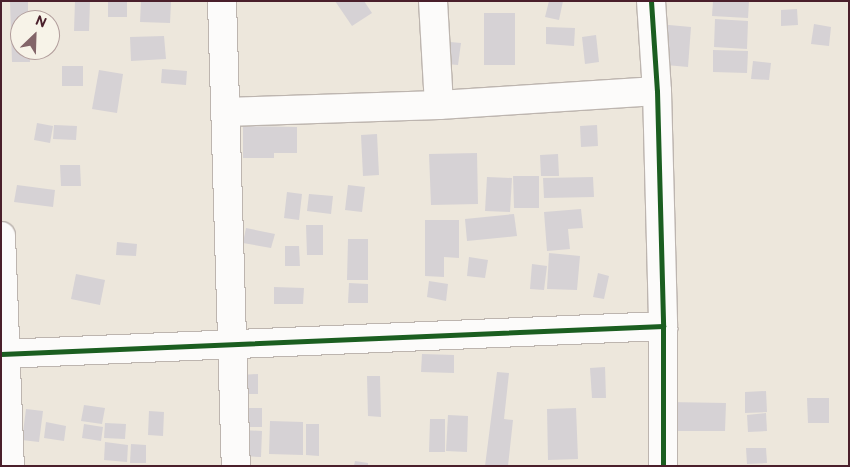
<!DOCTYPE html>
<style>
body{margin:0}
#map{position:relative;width:850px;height:467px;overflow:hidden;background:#ede7dc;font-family:"Balsamiq Sans",sans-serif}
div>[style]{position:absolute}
.building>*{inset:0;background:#d6d2d5}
.roads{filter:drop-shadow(1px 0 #bdb5af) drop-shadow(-1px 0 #bdb5af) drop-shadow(0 1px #bdb5af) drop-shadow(0 -1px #bdb5af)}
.minor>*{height:28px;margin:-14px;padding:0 14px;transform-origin:14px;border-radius:14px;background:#fcfbfa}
.cycleway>*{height:5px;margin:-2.5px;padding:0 2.5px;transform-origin:2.5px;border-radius:2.5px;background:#1b5e20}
span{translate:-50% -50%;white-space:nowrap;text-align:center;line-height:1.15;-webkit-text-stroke:5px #f7f3e8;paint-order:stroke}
.frame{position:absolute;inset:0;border:2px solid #4a1f2b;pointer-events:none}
.north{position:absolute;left:10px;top:10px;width:50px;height:50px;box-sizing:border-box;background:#f7f3e8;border:1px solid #b29e9c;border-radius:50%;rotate:24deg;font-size:14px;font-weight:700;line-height:20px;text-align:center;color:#4a1f2b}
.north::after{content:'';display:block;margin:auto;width:18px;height:22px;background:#836569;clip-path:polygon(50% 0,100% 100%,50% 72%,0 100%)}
</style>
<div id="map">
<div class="building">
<div style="clip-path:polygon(10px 1px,28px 1px,28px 20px,20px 20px,20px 50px,29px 50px,30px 62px,12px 62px)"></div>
<div style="clip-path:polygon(75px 1px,90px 1px,89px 31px,74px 31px)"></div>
<div style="clip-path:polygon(108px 1px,127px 1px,127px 17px,108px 17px)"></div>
<div style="clip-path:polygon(141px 1px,171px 2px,170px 23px,140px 22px)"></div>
<div style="clip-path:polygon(335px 1px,364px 1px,372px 13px,352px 26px)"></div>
<div style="clip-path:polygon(549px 1px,563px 1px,559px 20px,545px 17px)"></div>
<div style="clip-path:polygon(713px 1px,749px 1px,748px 18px,712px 16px)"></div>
<div style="clip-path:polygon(797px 9px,798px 25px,781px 26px,781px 10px)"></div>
<div style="clip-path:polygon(484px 13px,515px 13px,515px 65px,484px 65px)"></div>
<div style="clip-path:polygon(715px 19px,748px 21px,747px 49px,714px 47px)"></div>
<div style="clip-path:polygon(658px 24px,691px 27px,688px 67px,655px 64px)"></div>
<div style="clip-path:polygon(814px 24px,831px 27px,829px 46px,811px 44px)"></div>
<div style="clip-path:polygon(546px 27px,575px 28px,574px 46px,546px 44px)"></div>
<div style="clip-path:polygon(596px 35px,599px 62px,585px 64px,582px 37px)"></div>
<div style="clip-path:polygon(164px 36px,166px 59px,131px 61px,130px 37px)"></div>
<div style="clip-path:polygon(428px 40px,461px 43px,458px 65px,425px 62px)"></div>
<div style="clip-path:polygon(713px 50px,748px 51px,747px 73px,713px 72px)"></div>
<div style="clip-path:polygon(753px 61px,771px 63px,769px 80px,751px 79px)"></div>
<div style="clip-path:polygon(62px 66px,83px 66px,83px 86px,62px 86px)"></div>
<div style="clip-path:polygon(162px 69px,187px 71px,186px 85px,161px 83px)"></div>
<div style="clip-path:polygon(99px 70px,123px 74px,117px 113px,92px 109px)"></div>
<div style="clip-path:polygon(37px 123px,53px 126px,50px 143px,34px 140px)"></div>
<div style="clip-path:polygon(54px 125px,77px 126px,76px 140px,53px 139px)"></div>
<div style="clip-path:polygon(597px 125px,598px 146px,581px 147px,580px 126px)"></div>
<div style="clip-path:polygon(243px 126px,297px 127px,297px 153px,274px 153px,274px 158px,243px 158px)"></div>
<div style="clip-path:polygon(377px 134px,379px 175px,363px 176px,361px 135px)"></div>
<div style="clip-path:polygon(477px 153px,478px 204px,431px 205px,429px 154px)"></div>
<div style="clip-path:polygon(558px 154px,559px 176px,541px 176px,540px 155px)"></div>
<div style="clip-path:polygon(60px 165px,80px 165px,81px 186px,61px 186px)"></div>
<div style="clip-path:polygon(513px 176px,539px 176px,539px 208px,514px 208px)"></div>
<div style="clip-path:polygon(487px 177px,512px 178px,510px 212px,485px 211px)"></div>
<div style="clip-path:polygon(593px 177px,594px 197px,544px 198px,543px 178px)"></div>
<div style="clip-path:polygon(17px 185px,55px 190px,53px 207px,14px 202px)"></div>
<div style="clip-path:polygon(348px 185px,365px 187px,362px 212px,345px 210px)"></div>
<div style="clip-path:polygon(287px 192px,302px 194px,299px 220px,284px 218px)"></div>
<div style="clip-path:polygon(309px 194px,333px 196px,331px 214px,307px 211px)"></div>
<div style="clip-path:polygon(581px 209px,583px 228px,568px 229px,570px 249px,547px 251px,544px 212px)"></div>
<div style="clip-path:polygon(514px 214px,517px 236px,467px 241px,465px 219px)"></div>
<div style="clip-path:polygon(425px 220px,459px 220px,459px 258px,444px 257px,444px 277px,425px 276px)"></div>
<div style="clip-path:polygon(306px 225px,323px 225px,323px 255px,307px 255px)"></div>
<div style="clip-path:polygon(246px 228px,275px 234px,271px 248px,243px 243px)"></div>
<div style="clip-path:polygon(348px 239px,368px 239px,368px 280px,347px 280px)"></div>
<div style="clip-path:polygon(117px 242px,137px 244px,136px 256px,116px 255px)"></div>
<div style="clip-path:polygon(285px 246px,299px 246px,300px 266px,285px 266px)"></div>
<div style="clip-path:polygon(549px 253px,580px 256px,577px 290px,547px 289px)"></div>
<div style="clip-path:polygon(469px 257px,488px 260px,485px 278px,467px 276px)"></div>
<div style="clip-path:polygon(532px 264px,547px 266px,544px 290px,530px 289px)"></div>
<div style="clip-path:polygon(598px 273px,609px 276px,604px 299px,593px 297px)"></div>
<div style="clip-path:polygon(76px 274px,105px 280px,100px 305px,71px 299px)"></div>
<div style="clip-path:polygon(429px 281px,448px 284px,446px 301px,427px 297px)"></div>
<div style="clip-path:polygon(349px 283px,368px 284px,368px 303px,348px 303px)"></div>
<div style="clip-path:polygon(274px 287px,304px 288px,303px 304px,274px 304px)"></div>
<div style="clip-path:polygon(422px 354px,454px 355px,454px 373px,421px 372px)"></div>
<div style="clip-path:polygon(605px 367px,606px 398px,592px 398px,590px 368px)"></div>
<div style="clip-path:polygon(497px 372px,509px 373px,504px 419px,513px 420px,508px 466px,485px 466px)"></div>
<div style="clip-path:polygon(258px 374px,258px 394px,241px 394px,241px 375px)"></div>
<div style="clip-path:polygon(367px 376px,380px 376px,381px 417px,368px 416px)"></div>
<div style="clip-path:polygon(766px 391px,767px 412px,745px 413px,745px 392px)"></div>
<div style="clip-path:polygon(807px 398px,829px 398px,829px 423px,808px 423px)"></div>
<div style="clip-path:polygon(668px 402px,726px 403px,725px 431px,667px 431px)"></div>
<div style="clip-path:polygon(84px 405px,105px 408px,102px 424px,81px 421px)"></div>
<div style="clip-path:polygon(242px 408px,262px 408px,262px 427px,242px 427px)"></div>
<div style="clip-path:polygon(576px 408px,578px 459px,548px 460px,547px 409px)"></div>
<div style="clip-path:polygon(26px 409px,43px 411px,39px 442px,22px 440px)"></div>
<div style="clip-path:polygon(149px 411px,164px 412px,163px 436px,148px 435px)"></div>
<div style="clip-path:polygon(766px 413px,767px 431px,748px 432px,747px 415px)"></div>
<div style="clip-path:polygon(448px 415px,468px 416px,467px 452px,446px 451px)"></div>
<div style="clip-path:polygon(430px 419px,445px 419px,445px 452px,429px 452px)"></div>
<div style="clip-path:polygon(270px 421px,303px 422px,303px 455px,269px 454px)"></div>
<div style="clip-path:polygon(46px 422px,66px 426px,64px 441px,44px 438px)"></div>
<div style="clip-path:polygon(105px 423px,126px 424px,125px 439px,104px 438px)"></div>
<div style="clip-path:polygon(84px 424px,103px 427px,101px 441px,82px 438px)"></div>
<div style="clip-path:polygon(306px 424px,319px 424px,319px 456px,306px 455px)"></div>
<div style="clip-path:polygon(242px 430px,262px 431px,261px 457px,242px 456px)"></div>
<div style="clip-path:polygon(105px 442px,128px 445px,127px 462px,104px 460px)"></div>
<div style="clip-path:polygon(131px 444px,146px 445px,146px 463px,130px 463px)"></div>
<div style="clip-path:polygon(746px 448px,766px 448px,767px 463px,747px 464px)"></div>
<div style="clip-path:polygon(355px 461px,368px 463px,368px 466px,354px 466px)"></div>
</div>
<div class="roads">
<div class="minor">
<div style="left:222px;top:1px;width:465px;rotate:88.3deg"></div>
<div style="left:433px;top:1px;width:104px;rotate:86.7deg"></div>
<div style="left:651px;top:1px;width:90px;rotate:86.2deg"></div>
<div style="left:657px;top:91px;width:235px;rotate:88.5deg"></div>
<div style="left:663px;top:326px;width:140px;rotate:90deg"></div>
<div style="left:225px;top:112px;width:214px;rotate:-1.9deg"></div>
<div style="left:439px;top:105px;width:218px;rotate:-3.7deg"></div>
<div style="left:1px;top:236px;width:230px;rotate:87.8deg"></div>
<div style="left:1px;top:354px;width:663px;rotate:-2.42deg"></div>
</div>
</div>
<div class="cycleway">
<div style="left:651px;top:1px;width:90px;rotate:86.2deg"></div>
<div style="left:657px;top:91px;width:235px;rotate:88.5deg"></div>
<div style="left:663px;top:326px;width:140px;rotate:90deg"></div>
<div style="left:1px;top:354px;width:663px;rotate:-2.42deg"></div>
</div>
<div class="frame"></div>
<div class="north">N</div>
</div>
